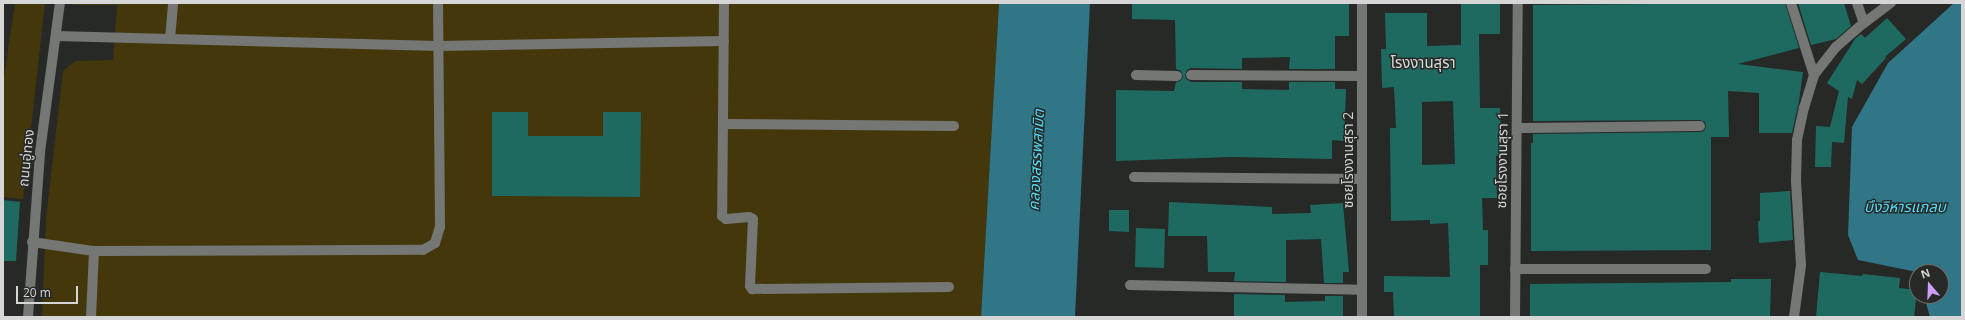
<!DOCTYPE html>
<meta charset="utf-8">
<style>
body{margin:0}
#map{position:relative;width:1965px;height:320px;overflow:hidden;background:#272927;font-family:"Open Sans","Noto Sans Thai",sans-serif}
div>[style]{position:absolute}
.green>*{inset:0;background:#44370c}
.water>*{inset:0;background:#307686}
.building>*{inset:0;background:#1e6a61}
.service>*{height:10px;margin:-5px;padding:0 5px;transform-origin:5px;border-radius:5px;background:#747774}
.minor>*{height:10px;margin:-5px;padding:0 5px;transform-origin:5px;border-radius:5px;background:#747774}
.secondary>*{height:10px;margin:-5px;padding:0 5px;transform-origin:5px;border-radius:5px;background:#747774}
span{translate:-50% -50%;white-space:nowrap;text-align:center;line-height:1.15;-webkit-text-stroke:3px #272927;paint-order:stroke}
.street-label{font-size:14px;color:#d5d6d5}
.neighbourhood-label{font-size:15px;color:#dadddb}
.water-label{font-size:15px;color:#54dbf8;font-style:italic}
.frame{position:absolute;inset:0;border:4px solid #d5d6d5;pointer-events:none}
.north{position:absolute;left:1909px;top:264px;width:40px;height:40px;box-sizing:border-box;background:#272927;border:1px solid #6d6e6d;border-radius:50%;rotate:341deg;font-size:11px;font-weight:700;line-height:16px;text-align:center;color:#d5d6d5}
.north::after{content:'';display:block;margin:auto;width:14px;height:18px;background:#d09dfe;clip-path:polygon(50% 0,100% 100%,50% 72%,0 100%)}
.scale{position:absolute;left:16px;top:286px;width:62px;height:18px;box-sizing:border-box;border:2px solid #d5d6d5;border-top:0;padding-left:5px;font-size:12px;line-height:14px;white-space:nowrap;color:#d5d6d5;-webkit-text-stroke:3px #272927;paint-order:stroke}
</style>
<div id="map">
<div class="green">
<div style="clip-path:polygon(15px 3px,45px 3px,23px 199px,3px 197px,3px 84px)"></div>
<div style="clip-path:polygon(73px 3px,999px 3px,981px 317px,42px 317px,46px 219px,63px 71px,75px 61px,113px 60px,117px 5px,73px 5px)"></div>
</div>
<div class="water">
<div style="clip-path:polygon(999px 3px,1090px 3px,1075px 317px,981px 317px)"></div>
<div style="clip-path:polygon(1954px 3px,1962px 3px,1962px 317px,1930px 317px,1924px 296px,1941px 296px,1941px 272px,1917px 272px,1858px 260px,1848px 235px,1852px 127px,1888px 63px)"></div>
</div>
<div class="building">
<div style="clip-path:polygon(1132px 3px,1349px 3px,1349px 36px,1335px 36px,1335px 69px,1289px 69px,1290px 57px,1242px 58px,1242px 69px,1191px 68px,1187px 70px,1185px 75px,1186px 79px,1191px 82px,1242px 82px,1242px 89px,1289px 90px,1289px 82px,1335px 82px,1335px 89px,1346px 89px,1345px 118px,1344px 141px,1332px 140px,1332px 159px,1231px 157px,1116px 161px,1116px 90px,1174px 91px,1176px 82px,1180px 81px,1183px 77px,1181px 71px,1176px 69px,1175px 20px,1132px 19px)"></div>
<div style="clip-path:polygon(evenodd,1461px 3px,1500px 3px,1500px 34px,1479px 34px,1480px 108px,1500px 108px,1502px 155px,1496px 156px,1497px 198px,1482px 198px,1483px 230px,1488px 230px,1488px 265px,1480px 265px,1480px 317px,1394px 317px,1393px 292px,1384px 292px,1384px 276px,1450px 277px,1448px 223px,1430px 224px,1430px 220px,1391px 221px,1390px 128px,1396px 128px,1394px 87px,1382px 88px,1381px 49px,1386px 49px,1385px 13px,1427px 13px,1427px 46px,1461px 45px,1461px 3px,1453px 101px,1455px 164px,1422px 165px,1422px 102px,1453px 101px)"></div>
<div style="clip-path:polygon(1785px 3px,1799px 48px,1738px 64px,1803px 72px,1799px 101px,1792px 133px,1759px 133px,1759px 93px,1728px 91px,1729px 137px,1711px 137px,1711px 250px,1531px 251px,1531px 143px,1533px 143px,1533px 134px,1700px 132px,1704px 131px,1706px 126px,1705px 122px,1700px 120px,1533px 121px,1533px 5px)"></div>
<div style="clip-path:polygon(1798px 3px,1844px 3px,1851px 26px,1836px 39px,1811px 45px)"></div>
<div style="clip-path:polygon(1887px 18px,1906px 39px,1885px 57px,1886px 58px,1862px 84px,1857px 80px,1852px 99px,1848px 97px,1844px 143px,1832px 142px,1831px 167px,1815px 167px,1816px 126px,1830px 127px,1839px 91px,1827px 83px,1855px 39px,1861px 34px,1865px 38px)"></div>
<div style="clip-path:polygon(492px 112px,528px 112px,528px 136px,603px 136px,603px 112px,641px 112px,640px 197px,492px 196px)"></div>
<div style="clip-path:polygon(1790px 191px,1793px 240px,1759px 243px,1758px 221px,1760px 221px,1760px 193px)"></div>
<div style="clip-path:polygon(3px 200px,20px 202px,16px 261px,3px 261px)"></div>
<div style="clip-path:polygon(1169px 202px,1272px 207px,1272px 214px,1311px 213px,1310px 205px,1343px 203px,1349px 272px,1343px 272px,1343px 283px,1324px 283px,1321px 239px,1286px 240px,1286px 282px,1234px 281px,1235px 272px,1208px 272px,1207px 236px,1168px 236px)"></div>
<div style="clip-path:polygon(1109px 210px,1129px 210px,1129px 232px,1109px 231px)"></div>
<div style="clip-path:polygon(1136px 228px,1165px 229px,1164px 268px,1135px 267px)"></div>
<div style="clip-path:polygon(1820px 272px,1862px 276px,1863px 274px,1900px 278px,1899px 288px,1917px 290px,1914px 317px,1816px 317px)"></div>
<div style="clip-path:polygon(1731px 279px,1771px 279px,1770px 317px,1530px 317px,1530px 284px,1731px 282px)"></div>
<div style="clip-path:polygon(1234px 294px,1285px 295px,1285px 302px,1325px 301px,1325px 296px,1343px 296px,1343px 317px,1234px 317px)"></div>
</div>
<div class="service">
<div style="left:724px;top:3px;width:213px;rotate:90.5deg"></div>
<div style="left:722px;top:216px;width:5px;rotate:37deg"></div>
<div style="left:726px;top:219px;width:23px;rotate:-5deg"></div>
<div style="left:749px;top:217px;width:4px;rotate:27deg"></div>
<div style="left:753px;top:219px;width:67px;rotate:92.6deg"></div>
<div style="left:750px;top:286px;width:4px;rotate:56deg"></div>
<div style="left:752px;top:289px;width:197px;rotate:-0.6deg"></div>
<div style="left:1791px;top:3px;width:76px;rotate:72.3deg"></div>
<div style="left:1857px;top:3px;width:21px;rotate:71deg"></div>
<div style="left:56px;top:36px;width:383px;rotate:1.5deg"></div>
<div style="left:439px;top:46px;width:285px;rotate:-1deg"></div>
<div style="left:170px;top:39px;width:36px;rotate:-85deg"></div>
<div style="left:723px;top:124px;width:231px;rotate:0.5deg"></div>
<div style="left:32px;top:242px;width:63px;rotate:8.3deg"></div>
<div style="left:94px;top:251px;width:329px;rotate:-0.2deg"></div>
<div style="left:423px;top:250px;width:14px;rotate:-30deg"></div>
<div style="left:435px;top:243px;width:17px;rotate:-73deg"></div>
<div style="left:440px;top:227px;width:224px;rotate:-90.5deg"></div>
<div style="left:91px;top:317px;width:66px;rotate:-87.4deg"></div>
</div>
<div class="minor">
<div style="left:1362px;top:3px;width:314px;rotate:90deg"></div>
<div style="left:1136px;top:75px;width:41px;rotate:1.4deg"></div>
<div style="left:1191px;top:75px;width:171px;rotate:0.3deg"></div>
<div style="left:1517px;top:128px;width:183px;rotate:-0.6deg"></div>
<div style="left:1134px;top:177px;width:228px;rotate:0.5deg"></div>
<div style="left:1515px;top:269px;width:191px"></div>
<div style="left:1130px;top:285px;width:232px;rotate:1.2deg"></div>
<div style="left:1515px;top:317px;width:314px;rotate:-89.5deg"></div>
<div style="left:1794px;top:317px;width:52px;rotate:-82.3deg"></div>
<div style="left:1801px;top:265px;width:84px;rotate:-93.4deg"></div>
<div style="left:1796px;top:181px;width:41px;rotate:-88.6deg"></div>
<div style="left:1797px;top:140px;width:33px;rotate:-78deg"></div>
<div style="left:1804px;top:108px;width:34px;rotate:-73deg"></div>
<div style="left:1814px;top:75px;width:36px;rotate:-52deg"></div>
<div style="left:1836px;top:47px;width:37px;rotate:-41deg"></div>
<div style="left:1864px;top:23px;width:34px;rotate:-37deg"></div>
</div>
<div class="secondary">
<div style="left:28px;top:317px;width:165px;rotate:-85.8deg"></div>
<div style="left:40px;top:152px;width:150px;rotate:-82.4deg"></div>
</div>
<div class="street-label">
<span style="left:26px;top:158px;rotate:-84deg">ถนนอู่ทอง</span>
<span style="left:1348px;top:160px;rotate:-90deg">ซอยโรงงานสุรา 2</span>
<span style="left:1502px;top:160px;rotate:-89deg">ซอยโรงงานสุรา 1</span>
</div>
<div class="neighbourhood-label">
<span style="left:1423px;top:63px">โรงงานสุรา</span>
</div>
<div class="water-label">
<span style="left:1036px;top:160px;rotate:-87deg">คลองสรรพสามิต</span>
<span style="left:1905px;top:207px">บึงวิหารแกลบ</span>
</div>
<div class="frame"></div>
<div class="north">N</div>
<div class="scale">20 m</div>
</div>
